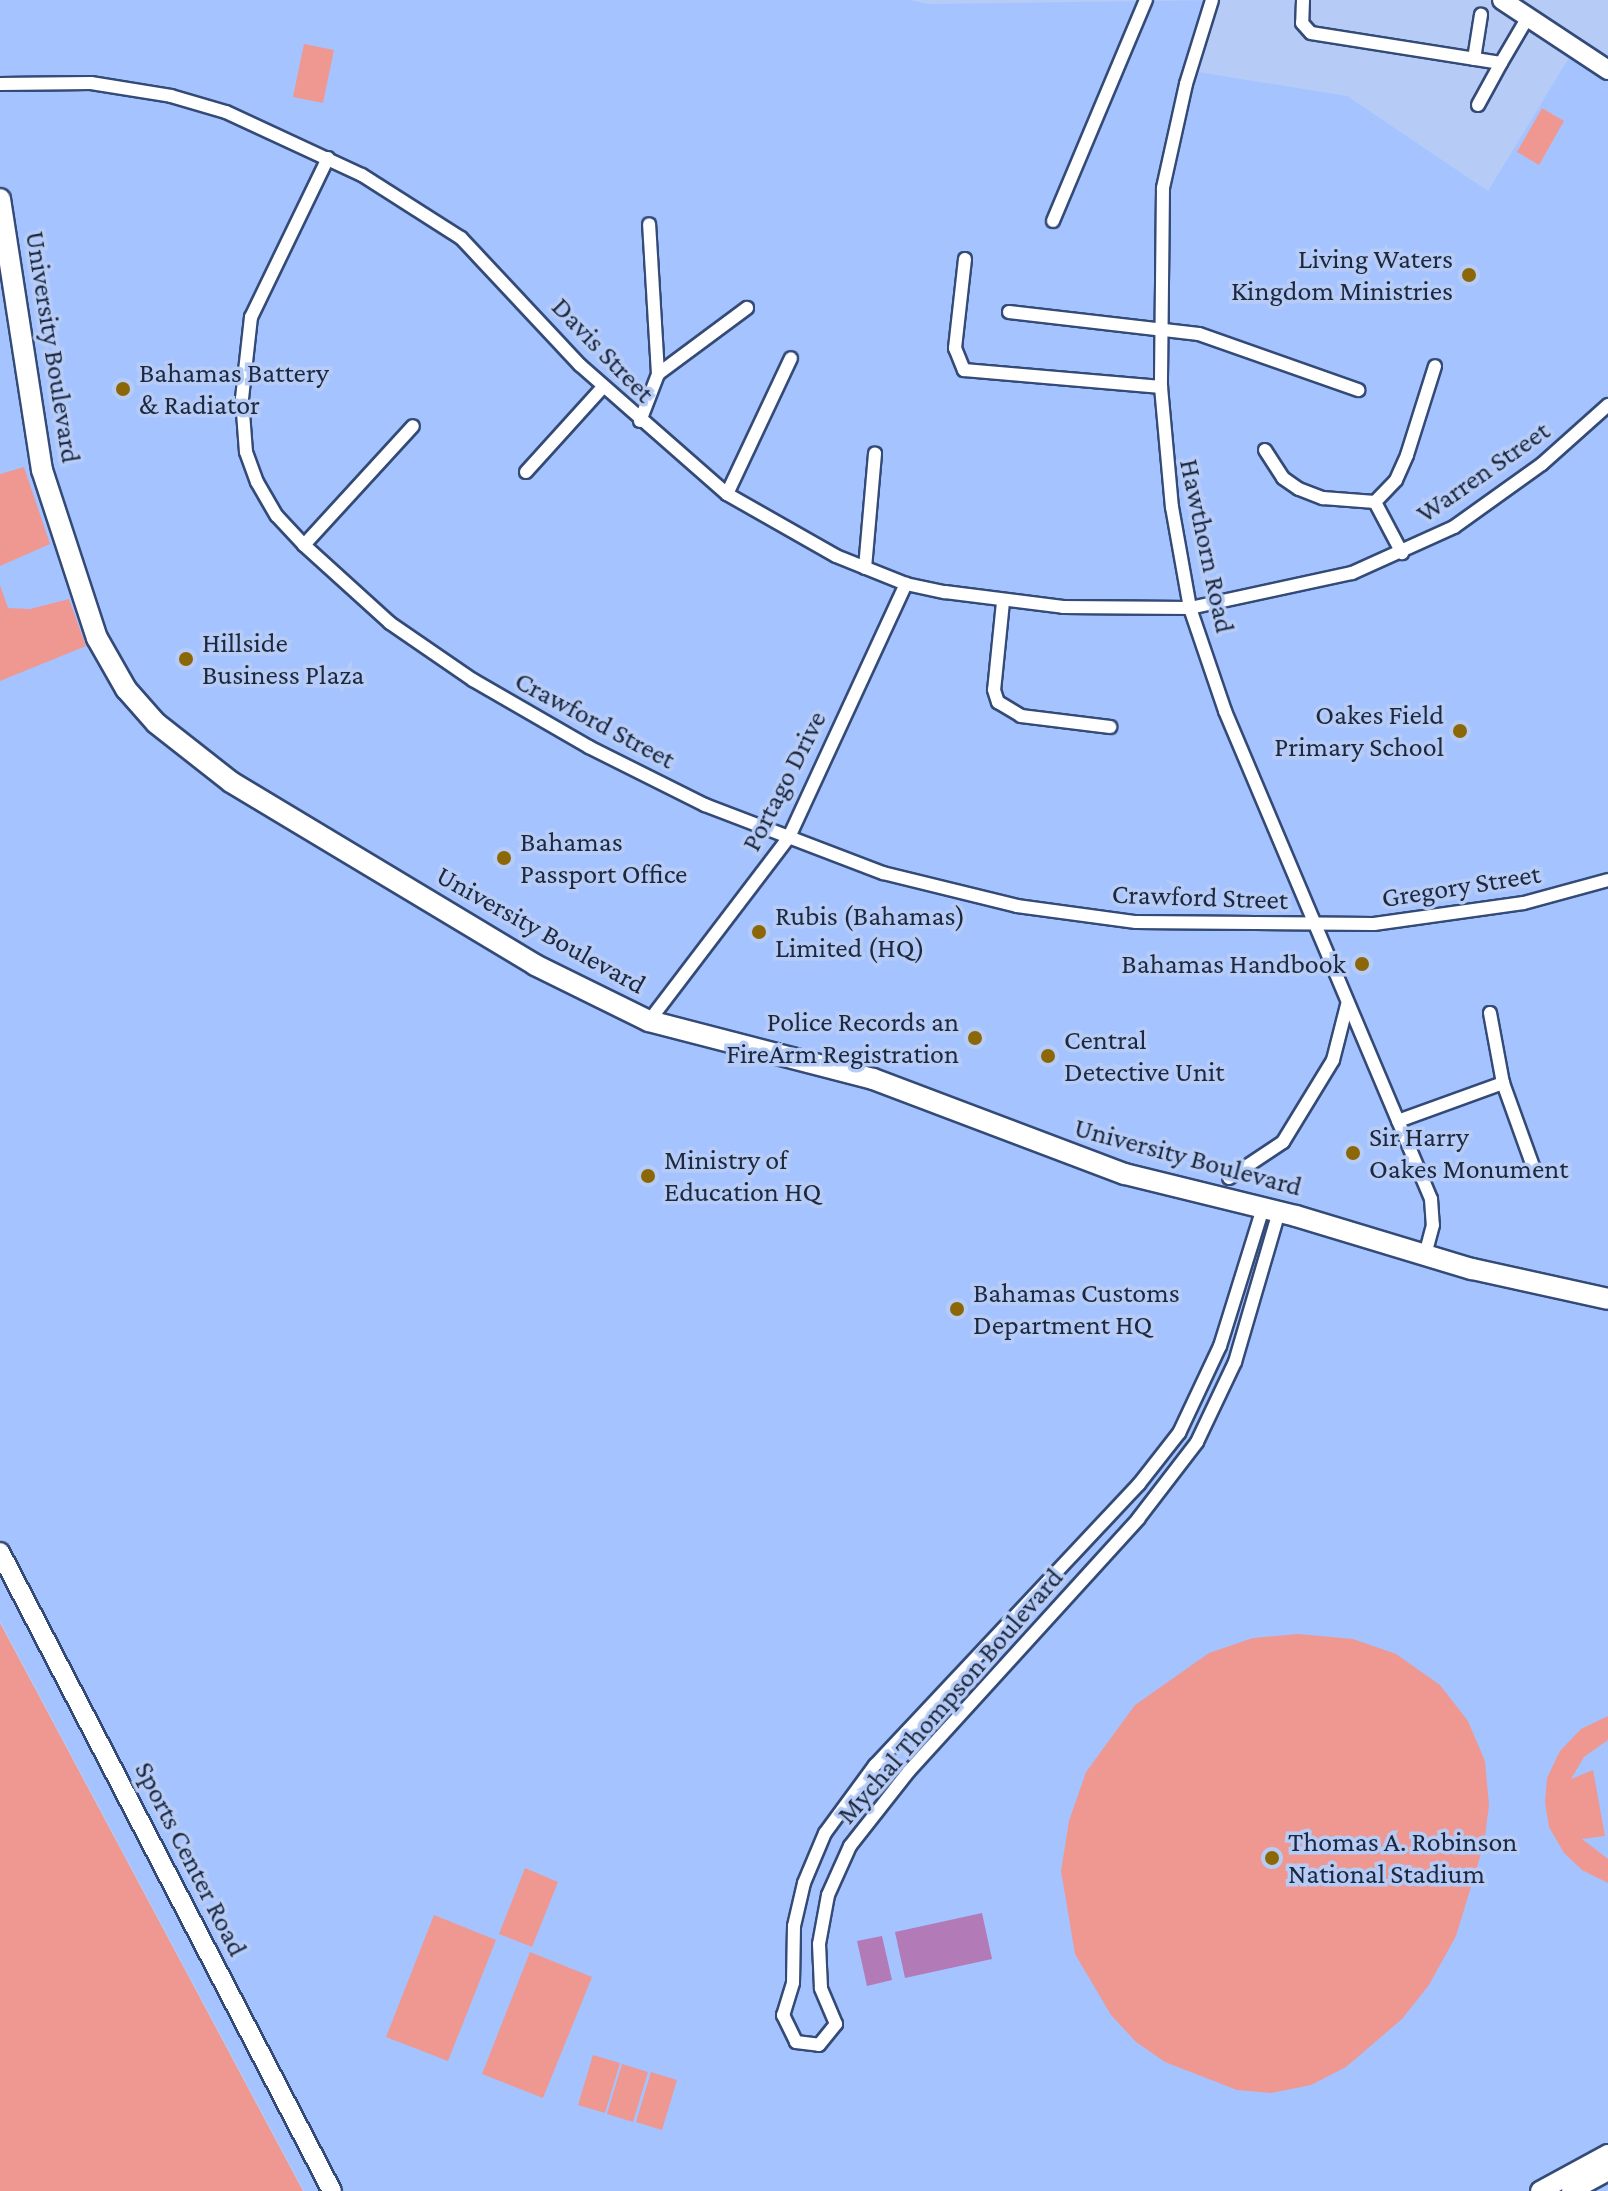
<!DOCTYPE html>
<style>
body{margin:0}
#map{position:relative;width:1608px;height:2191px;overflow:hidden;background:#b6ccf7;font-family:"Crimson Pro",serif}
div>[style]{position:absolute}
.built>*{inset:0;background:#a5c4ff}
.green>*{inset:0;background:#ef9791}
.water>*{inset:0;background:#b37ab8}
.roads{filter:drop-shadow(2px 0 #344a77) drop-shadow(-2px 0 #344a77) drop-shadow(0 2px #344a77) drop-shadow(0 -2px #344a77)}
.street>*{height:12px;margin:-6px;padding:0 6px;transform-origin:6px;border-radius:6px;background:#fff}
.secondary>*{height:18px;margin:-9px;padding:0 9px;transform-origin:9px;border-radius:9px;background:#fff}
.primary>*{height:20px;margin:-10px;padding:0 10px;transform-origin:10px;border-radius:10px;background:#fff}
.dots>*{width:22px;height:22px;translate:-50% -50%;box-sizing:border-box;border:4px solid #b6ccf7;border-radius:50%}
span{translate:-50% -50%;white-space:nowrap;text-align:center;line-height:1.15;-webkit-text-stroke:7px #b6ccf7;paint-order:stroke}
.poi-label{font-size:28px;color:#1e283d}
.right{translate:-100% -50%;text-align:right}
.left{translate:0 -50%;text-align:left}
.street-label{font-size:28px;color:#1e283d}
</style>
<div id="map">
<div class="built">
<div style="clip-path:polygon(0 0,910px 0,928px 4px,1221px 0,1198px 72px,1347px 96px,1488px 191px,1581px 38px,1608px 56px,1608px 2191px,304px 2191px,0 1621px)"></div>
</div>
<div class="green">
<div style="clip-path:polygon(304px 44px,334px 50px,323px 103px,293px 97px)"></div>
<div style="clip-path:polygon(1542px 108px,1564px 121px,1539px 165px,1517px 152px)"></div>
<div style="clip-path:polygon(24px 467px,50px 544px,0 566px,0 474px)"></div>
<div style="clip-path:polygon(0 585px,8px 608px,30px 609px,69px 599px,86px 646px,0 681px)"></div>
<div style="clip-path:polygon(0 1623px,303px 2191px,0 2191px)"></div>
<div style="clip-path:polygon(1298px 1634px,1353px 1639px,1396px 1654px,1440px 1685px,1468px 1721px,1485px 1761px,1489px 1805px,1484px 1844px,1456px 1936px,1429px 1985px,1402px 2019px,1346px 2067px,1311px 2085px,1271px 2093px,1237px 2090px,1165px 2062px,1136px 2042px,1111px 2015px,1075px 1954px,1061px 1871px,1069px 1821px,1086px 1772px,1135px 1705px,1209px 1653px,1253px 1638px)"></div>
<div style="clip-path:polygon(1608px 1716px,1608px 1740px,1584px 1757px,1571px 1779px,1593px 1770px,1605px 1836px,1582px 1839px,1608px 1859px,1608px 1883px,1582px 1870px,1564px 1853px,1549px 1827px,1545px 1803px,1547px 1778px,1560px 1751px,1581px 1729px)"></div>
<div style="clip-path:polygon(525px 1868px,558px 1882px,532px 1947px,499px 1934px)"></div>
<div style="clip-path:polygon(434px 1915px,496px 1940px,448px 2061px,386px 2037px)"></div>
<div style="clip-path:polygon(530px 1952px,592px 1977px,543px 2098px,482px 2074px)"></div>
<div style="clip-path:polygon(593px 2055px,620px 2063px,605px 2113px,578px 2105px)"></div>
<div style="clip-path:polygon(622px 2064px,648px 2072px,633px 2122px,607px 2114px)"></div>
<div style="clip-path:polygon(651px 2072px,677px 2080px,662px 2130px,636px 2122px)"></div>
</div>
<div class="water">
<div style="clip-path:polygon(982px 1913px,992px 1959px,905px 1978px,895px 1932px)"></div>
<div style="clip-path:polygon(882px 1936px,892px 1980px,867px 1986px,857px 1941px)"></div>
</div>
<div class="roads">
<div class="street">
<div style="left:1212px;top:0;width:88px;rotate:107.2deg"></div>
<div style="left:1186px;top:84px;width:107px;rotate:102.5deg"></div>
<div style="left:1163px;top:188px;width:199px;rotate:90.6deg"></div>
<div style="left:1161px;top:387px;width:121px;rotate:84.8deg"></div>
<div style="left:1172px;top:507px;width:103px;rotate:79.9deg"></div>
<div style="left:1190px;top:608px;width:109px;rotate:71.2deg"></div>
<div style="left:1225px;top:711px;width:530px;rotate:67.11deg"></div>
<div style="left:1431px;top:1199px;width:26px;rotate:86deg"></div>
<div style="left:1433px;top:1225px;width:30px;rotate:105deg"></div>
<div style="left:1303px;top:0;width:23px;rotate:92deg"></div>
<div style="left:1302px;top:23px;width:13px;rotate:48deg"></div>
<div style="left:1311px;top:33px;width:192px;rotate:9deg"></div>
<div style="left:1501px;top:63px;width:53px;rotate:-59.6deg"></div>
<div style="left:1474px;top:59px;width:45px;rotate:-81deg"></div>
<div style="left:0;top:84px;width:91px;rotate:-0.6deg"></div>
<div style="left:91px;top:83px;width:81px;rotate:9.2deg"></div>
<div style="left:171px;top:96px;width:57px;rotate:16.2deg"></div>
<div style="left:226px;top:112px;width:150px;rotate:24.9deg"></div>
<div style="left:362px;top:175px;width:117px;rotate:32.5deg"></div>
<div style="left:461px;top:238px;width:174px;rotate:46.9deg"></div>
<div style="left:580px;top:365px;width:196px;rotate:41.3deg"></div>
<div style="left:727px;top:494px;width:125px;rotate:29.6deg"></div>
<div style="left:836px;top:556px;width:75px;rotate:21.8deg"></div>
<div style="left:906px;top:584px;width:40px;rotate:12deg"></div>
<div style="left:945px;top:592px;width:119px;rotate:7.2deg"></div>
<div style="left:1063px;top:607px;width:127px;rotate:0.5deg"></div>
<div style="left:1190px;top:608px;width:166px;rotate:-12.2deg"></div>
<div style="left:1352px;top:573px;width:112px;rotate:-24.3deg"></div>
<div style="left:1454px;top:527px;width:108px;rotate:-35.6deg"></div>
<div style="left:1542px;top:464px;width:89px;rotate:-41.8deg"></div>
<div style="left:1478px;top:105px;width:48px;rotate:-61.3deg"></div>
<div style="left:328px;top:158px;width:177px;rotate:115.8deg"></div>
<div style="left:251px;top:317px;width:82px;rotate:96.3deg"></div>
<div style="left:242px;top:399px;width:53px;rotate:85.7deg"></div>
<div style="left:246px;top:452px;width:32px;rotate:70deg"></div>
<div style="left:257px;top:482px;width:39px;rotate:60deg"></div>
<div style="left:277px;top:516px;width:40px;rotate:47deg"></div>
<div style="left:304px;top:545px;width:116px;rotate:42.2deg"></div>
<div style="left:390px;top:623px;width:101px;rotate:34.5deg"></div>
<div style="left:473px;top:680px;width:134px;rotate:30deg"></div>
<div style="left:589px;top:747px;width:130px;rotate:26.6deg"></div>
<div style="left:705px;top:805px;width:191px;rotate:20.9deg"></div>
<div style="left:883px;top:873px;width:138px;rotate:13.8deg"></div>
<div style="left:1017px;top:906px;width:120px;rotate:7.7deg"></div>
<div style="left:1136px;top:922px;width:238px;rotate:0.5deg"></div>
<div style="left:1374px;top:924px;width:151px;rotate:-8deg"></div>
<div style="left:1524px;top:903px;width:87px;rotate:-15.3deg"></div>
<div style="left:1053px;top:221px;width:240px;rotate:-67.2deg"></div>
<div style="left:965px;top:259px;width:90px;rotate:96.4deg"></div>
<div style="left:955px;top:348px;width:24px;rotate:68deg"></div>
<div style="left:964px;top:370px;width:198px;rotate:4.9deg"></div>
<div style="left:1009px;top:312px;width:191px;rotate:6.6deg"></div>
<div style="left:1199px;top:334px;width:169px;rotate:19.4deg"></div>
<div style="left:658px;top:374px;width:111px;rotate:-36.6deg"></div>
<div style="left:640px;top:421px;width:50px;rotate:-69deg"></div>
<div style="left:658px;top:374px;width:150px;rotate:-93.4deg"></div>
<div style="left:1265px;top:450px;width:33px;rotate:57deg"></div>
<div style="left:1283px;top:478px;width:19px;rotate:35deg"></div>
<div style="left:1299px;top:489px;width:26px;rotate:21deg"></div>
<div style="left:1323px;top:498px;width:52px;rotate:4.4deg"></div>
<div style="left:1375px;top:502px;width:30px;rotate:-46deg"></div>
<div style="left:1396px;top:480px;width:27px;rotate:-66deg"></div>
<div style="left:1407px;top:455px;width:93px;rotate:-72.5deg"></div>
<div style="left:526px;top:472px;width:115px;rotate:-47.8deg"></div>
<div style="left:727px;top:494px;width:150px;rotate:-64.8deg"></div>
<div style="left:1375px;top:502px;width:58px;rotate:62.1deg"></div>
<div style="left:304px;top:545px;width:161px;rotate:-47.5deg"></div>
<div style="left:865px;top:568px;width:115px;rotate:-85deg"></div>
<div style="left:1003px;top:602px;width:88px;rotate:95.8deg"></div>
<div style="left:994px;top:690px;width:13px;rotate:72deg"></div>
<div style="left:998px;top:702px;width:27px;rotate:31deg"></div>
<div style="left:1021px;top:716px;width:90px;rotate:7deg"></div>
<div style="left:1490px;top:1013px;width:71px;rotate:79.5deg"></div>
<div style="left:1503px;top:1083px;width:95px;rotate:70.2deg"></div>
<div style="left:649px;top:1021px;width:231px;rotate:-52.7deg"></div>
<div style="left:789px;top:837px;width:279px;rotate:-65.2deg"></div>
<div style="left:1398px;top:1121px;width:112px;rotate:-19.9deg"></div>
<div style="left:1229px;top:1178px;width:65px;rotate:-33.7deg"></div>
<div style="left:1283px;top:1142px;width:96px;rotate:-58.6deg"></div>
<div style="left:1333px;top:1060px;width:57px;rotate:-75.7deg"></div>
<div style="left:1263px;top:1208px;width:145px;rotate:107.3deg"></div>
<div style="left:1220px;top:1346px;width:96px;rotate:115.2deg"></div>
<div style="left:1179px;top:1433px;width:65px;rotate:128.1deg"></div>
<div style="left:1139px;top:1484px;width:386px;rotate:133.2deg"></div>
<div style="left:875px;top:1765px;width:84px;rotate:126.3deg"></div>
<div style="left:825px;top:1833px;width:54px;rotate:112.8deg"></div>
<div style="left:804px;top:1883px;width:44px;rotate:103.1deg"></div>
<div style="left:794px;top:1926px;width:57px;rotate:91deg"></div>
<div style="left:793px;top:1983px;width:34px;rotate:107deg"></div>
<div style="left:783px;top:2015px;width:30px;rotate:64deg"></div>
<div style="left:796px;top:2042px;width:23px;rotate:7deg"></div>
<div style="left:819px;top:2045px;width:27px;rotate:-51deg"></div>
<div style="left:836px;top:2024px;width:39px;rotate:-113deg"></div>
<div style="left:821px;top:1988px;width:44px;rotate:-92.6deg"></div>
<div style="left:819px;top:1944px;width:50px;rotate:-79.6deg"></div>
<div style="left:828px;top:1895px;width:54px;rotate:-65.8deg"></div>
<div style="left:850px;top:1846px;width:95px;rotate:-51.8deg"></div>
<div style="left:909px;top:1771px;width:341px;rotate:-47.7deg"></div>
<div style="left:1138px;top:1519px;width:97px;rotate:-52.5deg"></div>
<div style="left:1197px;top:1442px;width:89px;rotate:-64.6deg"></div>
<div style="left:1235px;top:1362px;width:156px;rotate:-73.7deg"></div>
</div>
<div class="secondary">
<div style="left:1502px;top:0;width:127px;rotate:33.4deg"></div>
<div style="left:0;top:1552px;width:720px;rotate:62.55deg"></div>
<div style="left:1540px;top:2191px;width:77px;rotate:-28.6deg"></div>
<div style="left:1571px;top:2191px;width:42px;rotate:-28.4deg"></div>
</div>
<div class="primary">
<div style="left:0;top:199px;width:274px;rotate:81.2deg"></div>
<div style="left:42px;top:470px;width:177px;rotate:71.9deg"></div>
<div style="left:97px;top:638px;width:59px;rotate:60.4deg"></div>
<div style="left:126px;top:689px;width:45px;rotate:48.6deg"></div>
<div style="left:156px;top:723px;width:95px;rotate:38.2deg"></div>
<div style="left:231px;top:782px;width:355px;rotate:31deg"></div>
<div style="left:535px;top:965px;width:127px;rotate:26.2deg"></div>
<div style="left:649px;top:1021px;width:231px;rotate:14.5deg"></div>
<div style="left:873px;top:1079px;width:269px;rotate:20.7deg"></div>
<div style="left:1125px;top:1174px;width:176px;rotate:13.8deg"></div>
<div style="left:1296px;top:1216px;width:184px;rotate:16.8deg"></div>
<div style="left:1472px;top:1269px;width:139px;rotate:12.4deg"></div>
</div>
</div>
<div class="dots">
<div style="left:1469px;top:275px;background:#8b6707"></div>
<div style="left:123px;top:389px;background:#8b6707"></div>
<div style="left:186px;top:659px;background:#8b6707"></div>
<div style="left:1460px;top:731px;background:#8b6707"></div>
<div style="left:504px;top:858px;background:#8b6707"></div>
<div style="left:759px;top:932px;background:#8b6707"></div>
<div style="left:1362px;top:964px;background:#8b6707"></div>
<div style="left:975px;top:1038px;background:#8b6707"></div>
<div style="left:1048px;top:1056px;background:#8b6707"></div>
<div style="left:1353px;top:1153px;background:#8b6707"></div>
<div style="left:648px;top:1176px;background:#8b6707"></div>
<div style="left:957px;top:1309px;background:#8b6707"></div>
<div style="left:1272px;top:1858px;background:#8b6707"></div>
</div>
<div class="poi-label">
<span class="right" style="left:1453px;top:275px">Living Waters<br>Kingdom Ministries</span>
<span class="left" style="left:139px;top:389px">Bahamas Battery<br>&amp; Radiator</span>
<span class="left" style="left:202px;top:659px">Hillside<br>Business Plaza</span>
<span class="right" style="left:1444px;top:731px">Oakes Field<br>Primary School</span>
<span class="left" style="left:520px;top:858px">Bahamas<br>Passport Office</span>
<span class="left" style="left:775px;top:932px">Rubis (Bahamas)<br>Limited (HQ)</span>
<span class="right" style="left:1346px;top:964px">Bahamas Handbook</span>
<span class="right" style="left:959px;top:1038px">Police Records an<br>FireArm Registration</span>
<span class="left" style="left:1064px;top:1056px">Central<br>Detective Unit</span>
<span class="left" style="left:1369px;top:1153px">Sir Harry<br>Oakes Monument</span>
<span class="left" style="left:664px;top:1176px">Ministry of<br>Education HQ</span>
<span class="left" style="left:973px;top:1309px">Bahamas Customs<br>Department HQ</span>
<span class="left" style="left:1288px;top:1858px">Thomas A. Robinson<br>National Stadium</span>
</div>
<div class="street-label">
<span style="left:53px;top:347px;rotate:81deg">University Boulevard</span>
<span style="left:603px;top:350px;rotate:46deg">Davis Street</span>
<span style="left:1483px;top:472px;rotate:-35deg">Warren Street</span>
<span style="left:1207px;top:546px;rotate:78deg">Hawthorn Road</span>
<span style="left:595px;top:720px;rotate:28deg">Crawford Street</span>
<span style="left:784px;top:781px;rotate:-63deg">Portago Drive</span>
<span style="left:1461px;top:886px;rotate:-9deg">Gregory Street</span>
<span style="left:1200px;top:897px;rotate:2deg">Crawford Street</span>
<span style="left:541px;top:930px;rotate:29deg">University Boulevard</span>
<span style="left:1188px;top:1157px;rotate:15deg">University Boulevard</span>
<span style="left:950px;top:1696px;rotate:-49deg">Mychal Thompson Boulevard</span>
<span style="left:191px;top:1859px;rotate:63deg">Sports Center Road</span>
</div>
</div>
